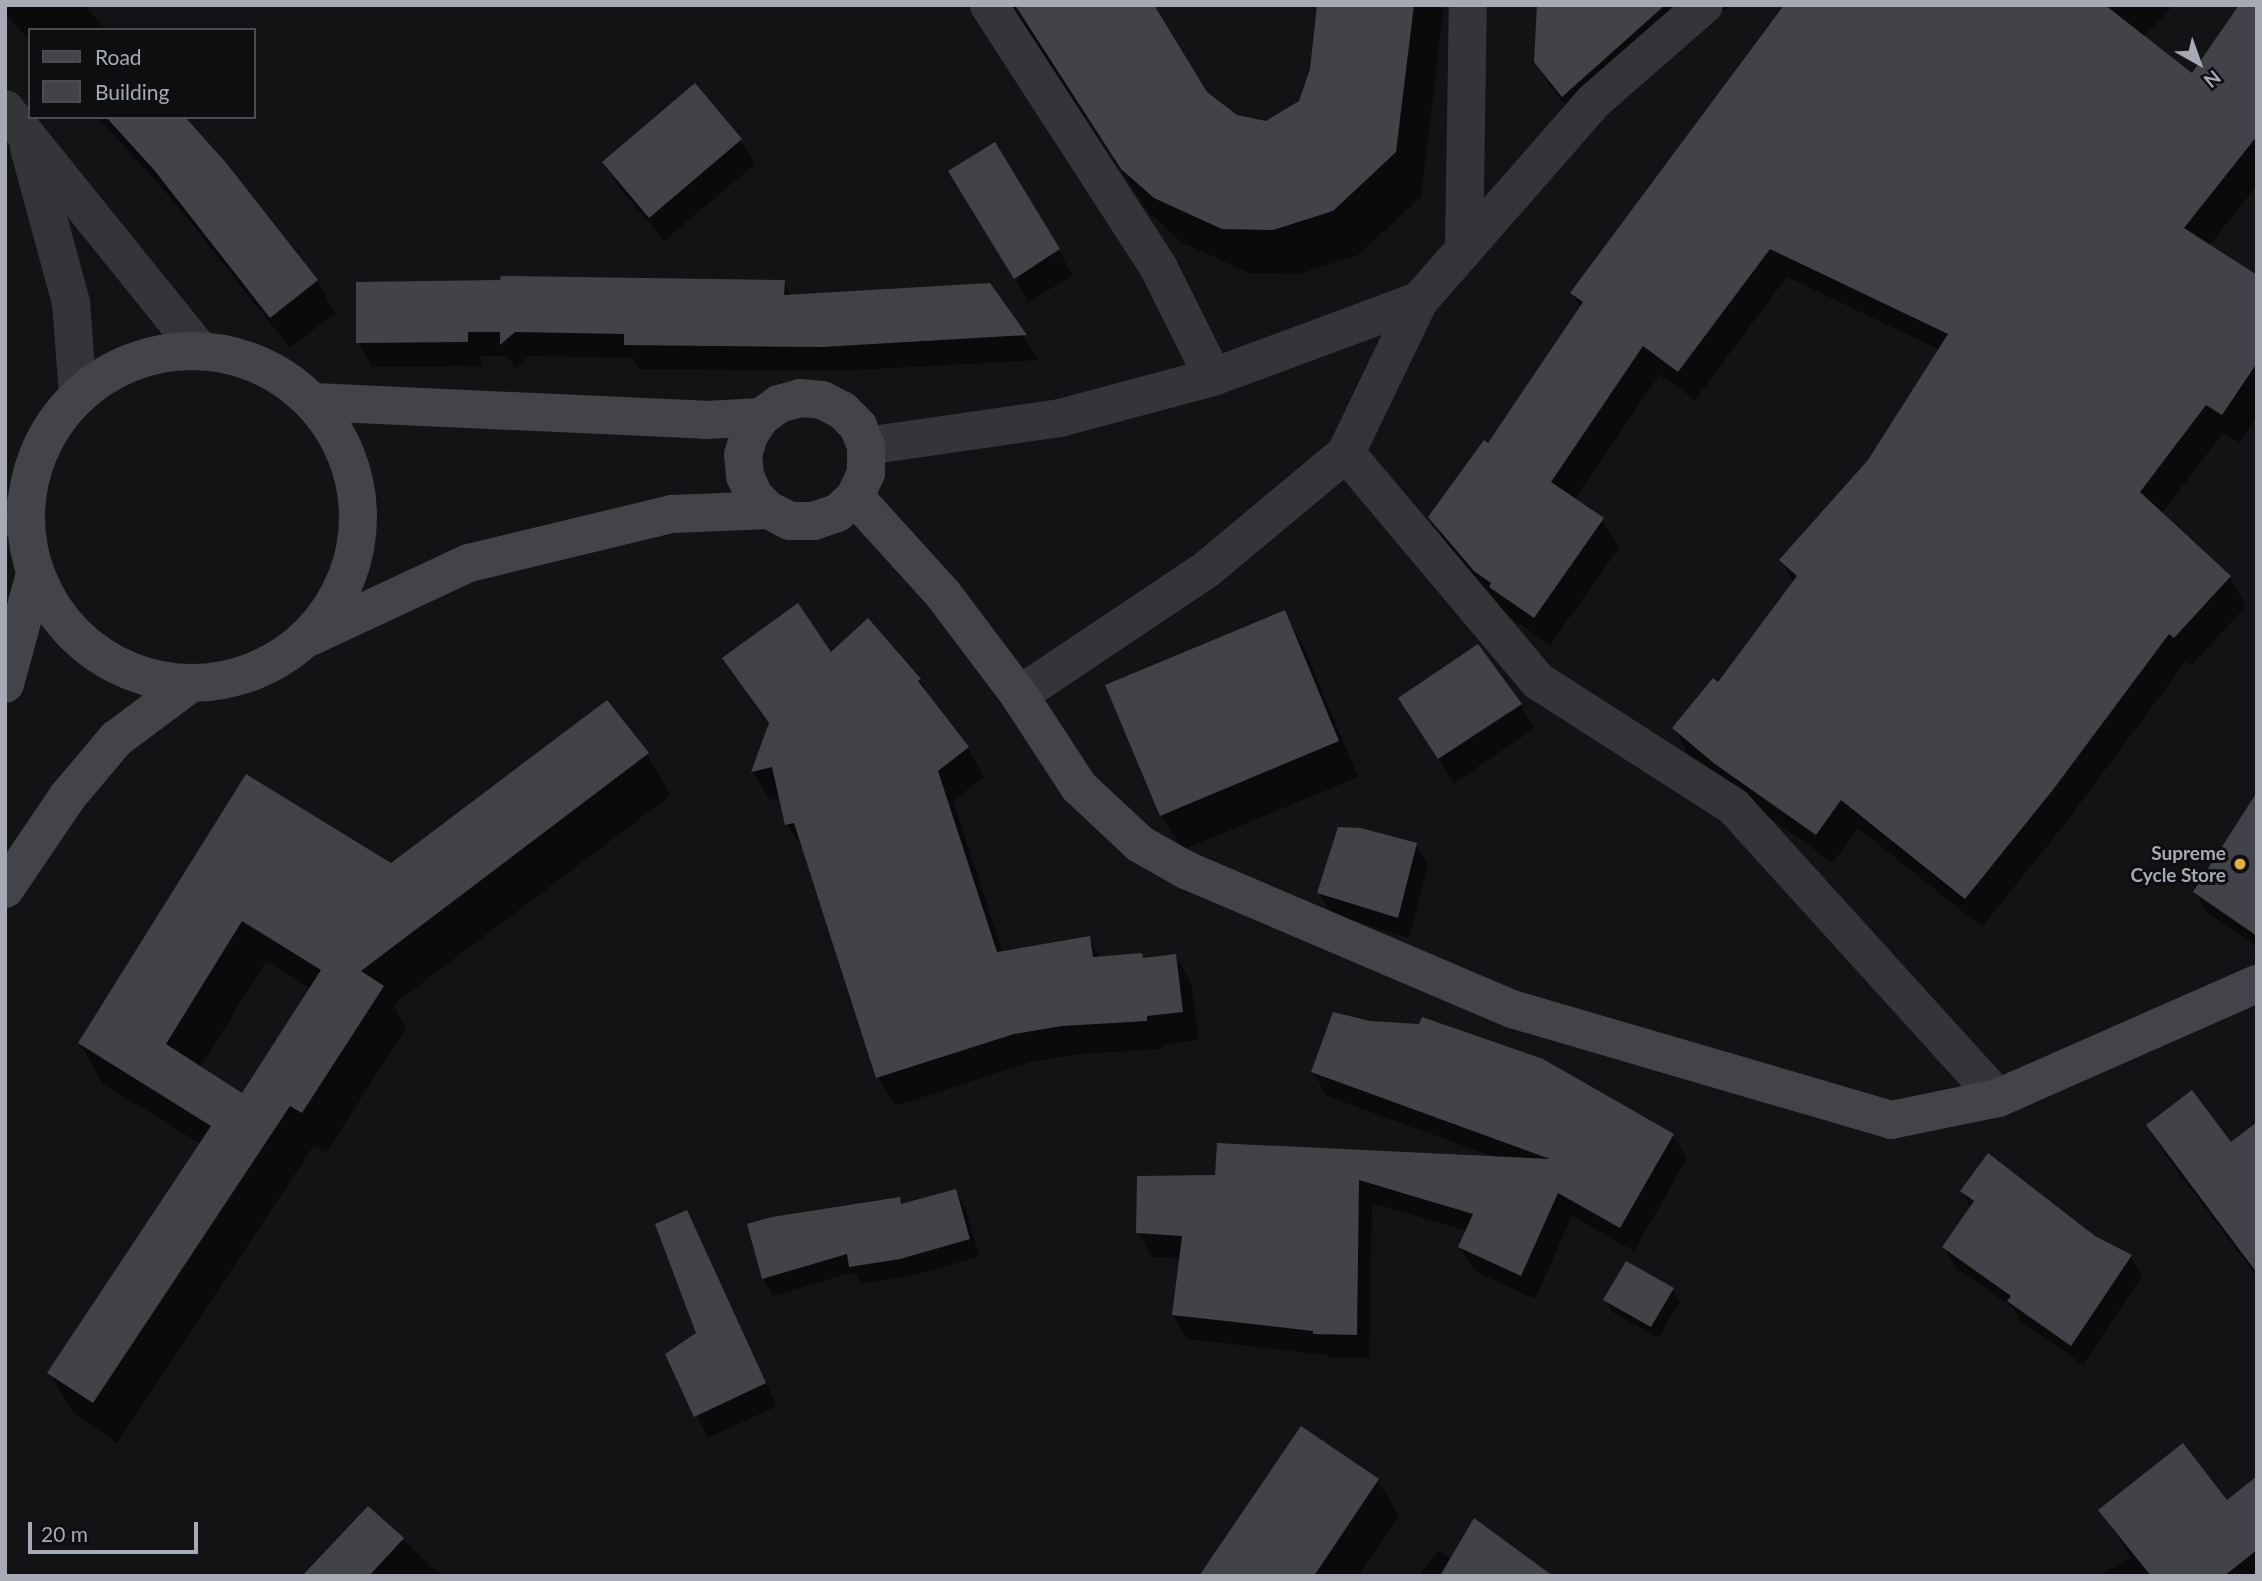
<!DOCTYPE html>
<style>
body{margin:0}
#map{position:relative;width:2262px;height:1581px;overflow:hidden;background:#131315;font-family:Lato,sans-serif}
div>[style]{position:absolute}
.shadow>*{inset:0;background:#0007}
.building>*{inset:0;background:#424348}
.street>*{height:38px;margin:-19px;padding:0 19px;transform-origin:19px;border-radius:19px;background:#343539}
.secondary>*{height:38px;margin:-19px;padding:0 19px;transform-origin:19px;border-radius:19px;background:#434449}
.secondary>.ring{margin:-19px;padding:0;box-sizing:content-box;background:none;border:38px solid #434449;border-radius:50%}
.dots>*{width:19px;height:19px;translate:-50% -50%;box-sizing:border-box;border:4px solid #0e0e10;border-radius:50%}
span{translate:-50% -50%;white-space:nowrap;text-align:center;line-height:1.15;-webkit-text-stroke:6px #0e0e10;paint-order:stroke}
.poi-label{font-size:19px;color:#a6aab4;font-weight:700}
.right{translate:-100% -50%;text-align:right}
.frame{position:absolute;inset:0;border:7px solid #a6aab4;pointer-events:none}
.legend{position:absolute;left:28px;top:28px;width:228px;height:91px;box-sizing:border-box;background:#0e0e10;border:2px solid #4b4c52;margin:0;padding:9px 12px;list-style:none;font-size:21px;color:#a6aab4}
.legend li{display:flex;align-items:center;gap:14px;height:35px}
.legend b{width:35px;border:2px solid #4b4c52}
.north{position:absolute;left:2164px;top:28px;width:70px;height:70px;-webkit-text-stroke:5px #0e0e10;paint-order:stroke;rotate:140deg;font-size:19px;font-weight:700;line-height:28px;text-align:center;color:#a6aab4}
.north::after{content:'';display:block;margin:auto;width:24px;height:32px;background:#a6aab4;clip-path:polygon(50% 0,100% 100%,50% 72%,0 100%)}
.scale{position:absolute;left:28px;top:1522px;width:170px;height:32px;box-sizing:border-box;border:4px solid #a6aab4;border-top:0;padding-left:9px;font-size:21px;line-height:24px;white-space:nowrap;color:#a6aab4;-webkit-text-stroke:5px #0e0e10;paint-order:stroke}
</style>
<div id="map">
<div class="shadow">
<div style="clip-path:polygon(5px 5px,85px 5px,106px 30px,30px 30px,30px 42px,5px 13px)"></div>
<div style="clip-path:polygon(1011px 5px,1152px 5px,1206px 93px,1236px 117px,1267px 123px,1300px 102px,1312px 70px,1318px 5px,1444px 5px,1421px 197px,1358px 255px,1299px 274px,1249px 273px,1181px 242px,1149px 213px)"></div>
<div style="clip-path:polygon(1539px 5px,1731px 5px,1725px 10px,1715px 10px,1579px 122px,1552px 89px,1536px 62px)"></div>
<div style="clip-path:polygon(1786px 5px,2174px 5px,2143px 37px,2193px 75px,2257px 5px,2257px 185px,2209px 246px,2257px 277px,2257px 416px,2239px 443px,2223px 433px,2161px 514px,2230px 577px,2246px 606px,2191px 666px,2186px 661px,2068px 820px,1982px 927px,1858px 828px,1833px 863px,1734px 792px,1690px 757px,1674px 728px,1718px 685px,1794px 583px,1781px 561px,1869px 461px,1940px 350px,1787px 277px,1695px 400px,1660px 374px,1574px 500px,1602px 520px,1619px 548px,1550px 645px,1507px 615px,1447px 546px,1431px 517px,1489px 445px,1581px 308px,1572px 293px)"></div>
<div style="clip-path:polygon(98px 117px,183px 117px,226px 165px,317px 281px,335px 313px,290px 348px,175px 203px)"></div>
<div style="clip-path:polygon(740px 140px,755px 164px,664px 241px,619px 187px,605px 163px)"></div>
<div style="clip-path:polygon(995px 144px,1073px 275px,1029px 302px,965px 196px)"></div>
<div style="clip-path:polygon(783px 282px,792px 296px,989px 285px,1039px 360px,837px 371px,640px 369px,633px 358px,529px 356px,515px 368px,508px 356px,481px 356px,481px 366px,372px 367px,358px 343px)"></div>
<div style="clip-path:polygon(1284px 612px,1304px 648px,1358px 777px,1182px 850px,1162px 815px)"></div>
<div style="clip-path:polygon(830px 655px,920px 680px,934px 704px,968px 748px,984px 777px,953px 801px,1003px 953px,1089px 938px,1100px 958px,1141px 955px,1144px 960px,1176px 956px,1192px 985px,1199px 1040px,1162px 1045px,1162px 1049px,1079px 1054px,1031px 1062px,895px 1106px,878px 1077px,805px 853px,787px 824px,781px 798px,770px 800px,753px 772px,770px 727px,724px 658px)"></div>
<div style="clip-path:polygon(1400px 699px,1520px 705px,1534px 729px,1454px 783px)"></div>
<div style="clip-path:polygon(evenodd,607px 702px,647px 754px,671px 795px,393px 1005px,406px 1028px,326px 1153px,314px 1145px,117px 1443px,73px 1413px,50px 1373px,201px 1144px,103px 1084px,80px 1043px,247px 776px,391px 865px,607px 702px,266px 961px,311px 989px,243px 1095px,200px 1068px,266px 961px)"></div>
<div style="clip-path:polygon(2257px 793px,2257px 947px,2207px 912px,2195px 893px)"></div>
<div style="clip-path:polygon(1416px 844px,1428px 865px,1409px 938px,1331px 914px,1319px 893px)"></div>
<div style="clip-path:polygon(1313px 1072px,1673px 1135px,1687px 1159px,1634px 1251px,1572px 1216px,1535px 1299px,1474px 1271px,1460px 1247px,1467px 1231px,1372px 1203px,1369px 1358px,1329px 1358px,1327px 1355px,1187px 1339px,1173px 1315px,1181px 1258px,1152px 1257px,1138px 1233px,1217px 1177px,1494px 1157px,1327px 1096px)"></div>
<div style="clip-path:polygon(2257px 1124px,2257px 1277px,2166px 1156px,2148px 1126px,2230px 1145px)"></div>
<div style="clip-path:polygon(956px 1191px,966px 1209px,979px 1257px,910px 1276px,861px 1284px,854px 1272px,773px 1296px,763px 1278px,899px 1198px,903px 1206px)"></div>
<div style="clip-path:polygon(1962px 1191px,2094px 1238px,2131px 1256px,2142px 1276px,2083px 1365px,2021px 1321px,2013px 1308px,1955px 1267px,1944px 1247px,1971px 1208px)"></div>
<div style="clip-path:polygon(686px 1213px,777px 1406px,708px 1438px,667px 1355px,698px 1334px)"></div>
<div style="clip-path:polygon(1627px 1263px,1673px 1290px,1680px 1302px,1658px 1338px,1612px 1312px,1605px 1300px)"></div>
<div style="clip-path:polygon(1301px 1428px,1378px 1481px,1399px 1516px,1358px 1576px,1213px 1576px)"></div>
<div style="clip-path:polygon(2257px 1479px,2257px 1576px,2099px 1576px,2131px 1557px,2100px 1510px,2226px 1503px)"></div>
<div style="clip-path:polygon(368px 1508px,442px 1576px,305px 1576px)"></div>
<div style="clip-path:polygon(1438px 1551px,1452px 1559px,1550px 1576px,1419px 1576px)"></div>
</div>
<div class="building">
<div style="clip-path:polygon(1015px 5px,1154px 5px,1207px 92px,1237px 115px,1266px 121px,1299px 101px,1310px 69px,1317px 5px,1414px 5px,1396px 152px,1333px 211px,1273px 230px,1222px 229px,1154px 198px,1121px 169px)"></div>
<div style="clip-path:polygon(1537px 5px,1665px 5px,1562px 97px,1534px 62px)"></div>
<div style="clip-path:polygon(1784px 5px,2105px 5px,2192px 73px,2239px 5px,2257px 5px,2257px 136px,2184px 228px,2257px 275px,2257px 363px,2222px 415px,2206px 405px,2140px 492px,2231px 576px,2174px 638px,2169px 634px,2052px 791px,1965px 899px,1841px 800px,1816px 835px,1715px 764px,1672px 728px,1713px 678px,1718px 682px,1797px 576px,1779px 560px,1868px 460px,1948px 334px,1770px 249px,1678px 372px,1643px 346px,1551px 482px,1604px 518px,1534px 618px,1489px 587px,1491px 583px,1474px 571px,1428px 517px,1484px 440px,1488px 443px,1583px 302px,1570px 293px)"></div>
<div style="clip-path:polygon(695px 83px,742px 139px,649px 218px,602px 162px)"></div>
<div style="clip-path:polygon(106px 117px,185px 117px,227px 164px,318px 280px,270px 318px,155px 171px)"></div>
<div style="clip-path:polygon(995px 142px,1060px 249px,1014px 279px,948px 171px)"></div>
<div style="clip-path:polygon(501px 276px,785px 280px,784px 295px,990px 283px,1027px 335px,822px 347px,624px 345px,624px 334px,515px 332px,500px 345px,500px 332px,468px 332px,468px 342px,356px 343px,356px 282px,500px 280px)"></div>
<div style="clip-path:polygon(798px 603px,831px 652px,868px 618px,921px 679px,918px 681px,969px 747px,938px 771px,997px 952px,1090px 936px,1093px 957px,1142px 953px,1143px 958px,1176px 954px,1183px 1012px,1147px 1016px,1147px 1021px,1062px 1026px,1014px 1034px,876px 1078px,794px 823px,785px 825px,772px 767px,751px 772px,769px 723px,722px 658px)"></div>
<div style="clip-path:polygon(1285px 610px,1339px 741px,1160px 816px,1105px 685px)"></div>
<div style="clip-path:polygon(1478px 644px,1522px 704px,1438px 759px,1398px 698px)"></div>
<div style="clip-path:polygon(evenodd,607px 700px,649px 753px,361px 971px,384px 986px,302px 1113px,290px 1106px,93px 1403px,47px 1373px,211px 1126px,78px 1043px,246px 774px,391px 863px,607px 700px,242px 921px,321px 970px,242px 1093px,166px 1044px,242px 921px)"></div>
<div style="clip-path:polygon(2257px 792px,2257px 936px,2193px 892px)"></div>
<div style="clip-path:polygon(1338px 827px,1361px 828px,1417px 843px,1398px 918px,1317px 893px)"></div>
<div style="clip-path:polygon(1333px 1012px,1370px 1021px,1419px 1024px,1422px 1017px,1543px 1059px,1674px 1134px,1620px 1228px,1558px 1193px,1521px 1276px,1458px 1247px,1473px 1214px,1359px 1180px,1357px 1335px,1313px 1334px,1313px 1331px,1172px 1315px,1182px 1236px,1136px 1233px,1137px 1176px,1215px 1175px,1217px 1143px,1550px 1159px,1311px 1072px)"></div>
<div style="clip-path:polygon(2192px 1090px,2231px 1142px,2257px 1122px,2257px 1273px,2146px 1125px)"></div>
<div style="clip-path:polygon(1988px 1153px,2095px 1236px,2132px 1255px,2071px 1346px,2007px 1301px,2011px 1296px,1942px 1247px,1974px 1201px,1960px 1191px)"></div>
<div style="clip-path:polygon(956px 1189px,970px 1239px,900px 1259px,849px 1267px,847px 1254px,762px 1279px,747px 1224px,772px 1217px,900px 1197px,901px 1204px)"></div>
<div style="clip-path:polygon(687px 1210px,766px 1383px,694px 1417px,665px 1354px,696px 1333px,655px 1224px)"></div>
<div style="clip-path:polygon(1626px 1261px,1674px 1288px,1651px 1327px,1603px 1300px)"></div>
<div style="clip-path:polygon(1301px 1426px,1379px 1479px,1314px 1576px,1199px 1576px)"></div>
<div style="clip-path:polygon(2183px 1443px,2227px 1500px,2257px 1476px,2257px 1550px,2224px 1576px,2151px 1576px,2098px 1510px)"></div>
<div style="clip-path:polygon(368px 1506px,404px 1538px,369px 1576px,302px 1576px)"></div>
<div style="clip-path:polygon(1474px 1518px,1553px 1576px,1440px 1576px)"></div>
</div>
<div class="street">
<div style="left:5px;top:109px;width:309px;rotate:51.1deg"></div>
<div style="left:29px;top:148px;width:161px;rotate:74.8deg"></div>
<div style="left:71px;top:303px;width:92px;rotate:85.6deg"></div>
<div style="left:1464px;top:250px;width:245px;rotate:-89.1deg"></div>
<div style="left:1419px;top:301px;width:169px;rotate:115.7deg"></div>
<div style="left:1346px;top:453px;width:298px;rotate:49.9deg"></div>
<div style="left:1538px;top:681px;width:233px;rotate:32.7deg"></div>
<div style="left:1734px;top:807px;width:393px;rotate:47.8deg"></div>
<div style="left:1213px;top:377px;width:220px;rotate:-20.3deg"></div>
<div style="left:1419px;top:301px;width:266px;rotate:-48.8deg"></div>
<div style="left:1594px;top:101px;width:146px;rotate:-41.1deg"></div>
<div style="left:866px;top:446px;width:196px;rotate:-8.2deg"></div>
<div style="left:1060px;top:418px;width:158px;rotate:-15deg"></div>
<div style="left:1213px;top:377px;width:122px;rotate:-116.4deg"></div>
<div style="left:1159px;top:268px;width:313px;rotate:-122.9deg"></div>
<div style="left:5px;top:518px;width:19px;rotate:-18deg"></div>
<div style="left:1019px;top:695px;width:226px;rotate:-33.8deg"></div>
<div style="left:1207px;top:569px;width:181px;rotate:-39.8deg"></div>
</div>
<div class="secondary">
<div class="ring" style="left:26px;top:351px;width:294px;height:294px"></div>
<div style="left:314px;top:402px;width:392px;rotate:2.6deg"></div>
<div style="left:706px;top:420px;width:55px;rotate:-3.1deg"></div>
<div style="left:761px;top:417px;width:22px;rotate:-36deg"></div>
<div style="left:779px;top:404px;width:22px;rotate:-16deg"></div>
<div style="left:800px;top:398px;width:22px;rotate:5deg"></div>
<div style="left:822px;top:400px;width:22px;rotate:27deg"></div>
<div style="left:842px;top:410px;width:23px;rotate:45deg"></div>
<div style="left:858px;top:426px;width:22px;rotate:68deg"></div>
<div style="left:866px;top:446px;width:27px;rotate:90deg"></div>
<div style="left:866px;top:473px;width:26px;rotate:115deg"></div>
<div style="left:855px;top:497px;width:24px;rotate:138deg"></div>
<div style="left:837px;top:513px;width:24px;rotate:161deg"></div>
<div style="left:814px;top:521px;width:24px;rotate:180deg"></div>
<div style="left:790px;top:521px;width:25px;rotate:-153deg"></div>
<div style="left:768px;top:510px;width:20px;rotate:-135deg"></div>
<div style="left:754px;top:496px;width:22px;rotate:-114deg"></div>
<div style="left:745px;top:476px;width:21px;rotate:-95deg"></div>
<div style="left:743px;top:455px;width:21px;rotate:-73deg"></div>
<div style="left:749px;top:435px;width:22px;rotate:-56deg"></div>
<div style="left:855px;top:497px;width:131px;rotate:47.8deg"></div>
<div style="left:943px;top:594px;width:126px;rotate:53deg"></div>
<div style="left:1019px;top:695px;width:110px;rotate:56.9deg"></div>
<div style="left:1079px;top:787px;width:83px;rotate:43.1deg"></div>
<div style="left:1140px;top:844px;width:53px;rotate:29.5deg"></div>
<div style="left:1186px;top:870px;width:354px;rotate:23.1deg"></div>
<div style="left:1512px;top:1009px;width:395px;rotate:16.3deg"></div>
<div style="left:1891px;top:1120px;width:109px;rotate:-11.6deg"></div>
<div style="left:1998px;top:1098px;width:283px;rotate:-23.8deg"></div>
<div style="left:310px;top:637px;width:175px;rotate:-25deg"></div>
<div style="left:469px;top:563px;width:209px;rotate:-13.6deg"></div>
<div style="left:672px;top:514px;width:96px;rotate:-2.4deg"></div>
<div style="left:5px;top:684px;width:111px;rotate:-74.8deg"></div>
<div style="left:5px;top:889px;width:112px;rotate:-55.9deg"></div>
<div style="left:68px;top:796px;width:75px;rotate:-49.9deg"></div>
<div style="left:116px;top:739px;width:89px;rotate:-36.7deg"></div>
</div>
<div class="dots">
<div style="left:2240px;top:864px;background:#e5ac3b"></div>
</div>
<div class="poi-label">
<span class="right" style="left:2226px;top:864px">Supreme<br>Cycle Store</span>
</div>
<div class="frame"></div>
<ul class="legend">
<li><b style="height:9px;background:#434449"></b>Road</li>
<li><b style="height:19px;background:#424348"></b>Building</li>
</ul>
<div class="north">N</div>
<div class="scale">20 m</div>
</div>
